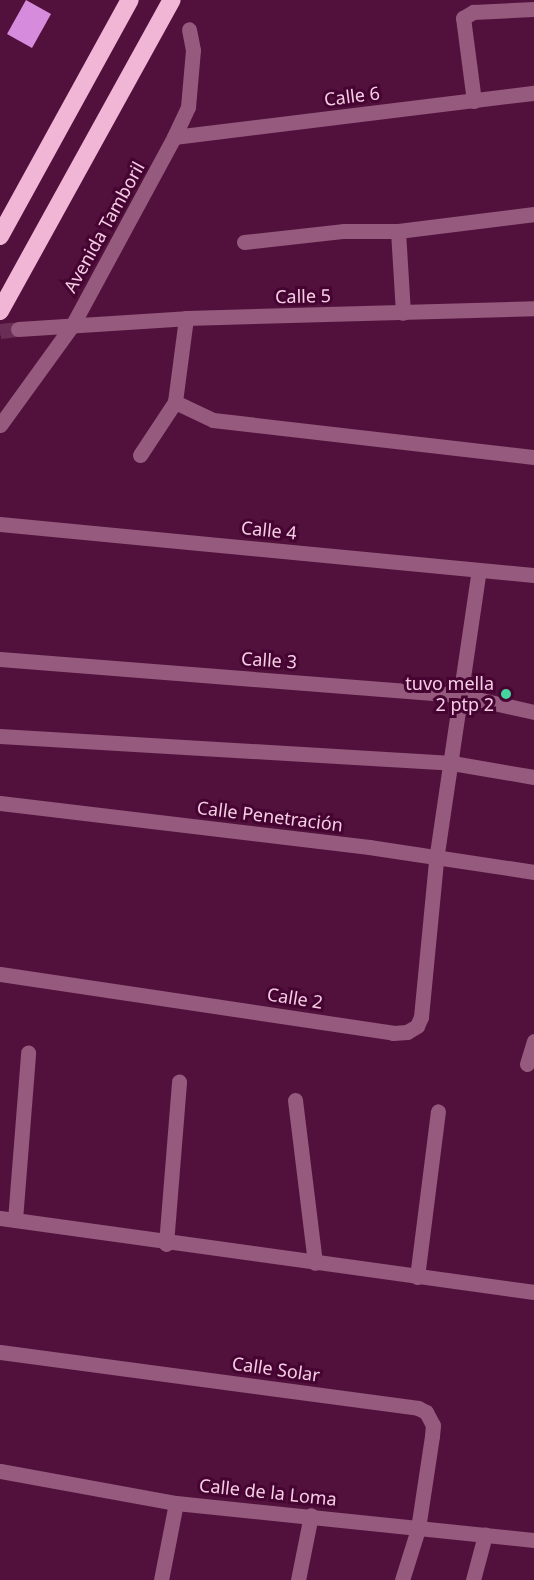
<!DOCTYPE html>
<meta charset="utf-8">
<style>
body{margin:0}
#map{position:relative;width:534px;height:1580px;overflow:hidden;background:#51113c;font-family:"Noto Sans",sans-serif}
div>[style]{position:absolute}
.building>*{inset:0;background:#d78bdc}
.minor-tunnel>*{height:15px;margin-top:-7.5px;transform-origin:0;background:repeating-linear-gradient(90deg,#6a2d55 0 15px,transparent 0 23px)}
.minor>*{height:15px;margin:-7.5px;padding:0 7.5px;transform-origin:7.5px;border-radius:7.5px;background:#955a7d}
.highway>*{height:18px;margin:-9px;padding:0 9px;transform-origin:9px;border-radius:9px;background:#f1b6d6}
.dots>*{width:16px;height:16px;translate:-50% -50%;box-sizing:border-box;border:3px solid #450431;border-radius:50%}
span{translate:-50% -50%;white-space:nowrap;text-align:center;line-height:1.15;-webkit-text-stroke:6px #450431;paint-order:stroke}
.street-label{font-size:18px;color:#f6cee4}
.poi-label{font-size:18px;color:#f6cee4}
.right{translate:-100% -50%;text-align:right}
</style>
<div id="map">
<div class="building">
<div style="clip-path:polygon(26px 0,51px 14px,32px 48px,7px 34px)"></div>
</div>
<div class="minor-tunnel">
<div style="left:0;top:331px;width:18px;rotate:-6deg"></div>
</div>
<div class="minor">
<div style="left:474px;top:101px;width:84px;rotate:-97.5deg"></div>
<div style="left:463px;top:18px;width:12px;rotate:-31deg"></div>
<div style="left:473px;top:12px;width:61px;rotate:-2.8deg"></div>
<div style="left:174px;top:137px;width:363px;rotate:-7deg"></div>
<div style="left:398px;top:231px;width:82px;rotate:86.5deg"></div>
<div style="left:244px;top:242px;width:101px;rotate:-6.3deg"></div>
<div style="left:344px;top:231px;width:54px"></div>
<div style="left:398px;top:231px;width:137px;rotate:-7.1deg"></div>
<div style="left:186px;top:318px;width:85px;rotate:97.5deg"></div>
<div style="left:175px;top:402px;width:42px;rotate:25.3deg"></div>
<div style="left:213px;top:420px;width:323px;rotate:6.6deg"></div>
<div style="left:18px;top:329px;width:168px;rotate:-3.7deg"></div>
<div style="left:186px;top:318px;width:348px;rotate:-1.6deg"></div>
<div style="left:0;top:425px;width:125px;rotate:-54.1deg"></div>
<div style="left:73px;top:324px;width:213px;rotate:-61.6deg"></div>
<div style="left:174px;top:137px;width:33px;rotate:-65deg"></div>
<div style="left:188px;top:107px;width:57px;rotate:-85deg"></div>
<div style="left:193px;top:50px;width:21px;rotate:-101deg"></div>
<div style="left:140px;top:455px;width:64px;rotate:-56.6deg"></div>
<div style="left:0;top:524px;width:536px;rotate:5.46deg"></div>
<div style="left:0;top:659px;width:460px;rotate:4.5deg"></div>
<div style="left:459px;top:695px;width:77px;rotate:12.8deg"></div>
<div style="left:0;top:736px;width:453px;rotate:3.4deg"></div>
<div style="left:452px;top:763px;width:83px;rotate:9.7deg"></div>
<div style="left:0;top:803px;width:372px;rotate:6.8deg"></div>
<div style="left:369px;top:847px;width:167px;rotate:8.6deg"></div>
<div style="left:0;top:974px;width:397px;rotate:8.5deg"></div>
<div style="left:393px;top:1033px;width:14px;rotate:-4deg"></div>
<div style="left:407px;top:1032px;width:12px;rotate:-31deg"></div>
<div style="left:417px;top:1026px;width:10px;rotate:-66deg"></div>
<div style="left:421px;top:1017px;width:158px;rotate:-84.5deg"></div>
<div style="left:436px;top:860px;width:293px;rotate:-81.6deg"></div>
<div style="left:527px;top:1064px;width:24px;rotate:-73deg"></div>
<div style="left:295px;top:1100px;width:164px;rotate:83deg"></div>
<div style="left:0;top:1218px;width:539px;rotate:7.89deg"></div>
<div style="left:15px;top:1220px;width:168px;rotate:-85.5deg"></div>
<div style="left:166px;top:1244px;width:163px;rotate:-85.4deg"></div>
<div style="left:417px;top:1277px;width:167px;rotate:-82.8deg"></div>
<div style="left:0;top:1352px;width:422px;rotate:7.6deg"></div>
<div style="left:418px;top:1408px;width:9px;rotate:27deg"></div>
<div style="left:426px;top:1412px;width:15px;rotate:62deg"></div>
<div style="left:433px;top:1425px;width:11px;rotate:95deg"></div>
<div style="left:432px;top:1436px;width:94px;rotate:98.6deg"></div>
<div style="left:418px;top:1529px;width:53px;rotate:107.4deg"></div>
<div style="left:0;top:1471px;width:179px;rotate:10.3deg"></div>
<div style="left:176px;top:1503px;width:360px;rotate:5.9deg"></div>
<div style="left:161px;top:1580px;width:78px;rotate:-79deg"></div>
<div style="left:298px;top:1580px;width:66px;rotate:-78.7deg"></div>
<div style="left:473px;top:1580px;width:47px;rotate:-75.1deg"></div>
</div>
<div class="highway">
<div style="left:0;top:236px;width:269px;rotate:-61.2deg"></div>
<div style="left:0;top:311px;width:355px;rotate:-61.1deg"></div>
</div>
<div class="dots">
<div style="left:506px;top:694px;background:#44d49f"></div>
</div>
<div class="street-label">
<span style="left:352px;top:96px;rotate:-7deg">Calle 6</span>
<span style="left:104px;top:227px;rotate:-61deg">Avenida Tamboril</span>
<span style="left:303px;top:296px;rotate:-1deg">Calle 5</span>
<span style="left:269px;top:530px;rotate:6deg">Calle 4</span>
<span style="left:269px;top:660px;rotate:4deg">Calle 3</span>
<span style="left:270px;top:816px;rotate:7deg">Calle Penetración</span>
<span style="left:295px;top:998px;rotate:9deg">Calle 2</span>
<span style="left:276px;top:1369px;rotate:8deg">Calle Solar</span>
<span style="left:268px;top:1492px;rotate:6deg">Calle de la Loma</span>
</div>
<div class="poi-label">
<span class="right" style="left:494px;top:694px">tuvo mella<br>2 ptp 2</span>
</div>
</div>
